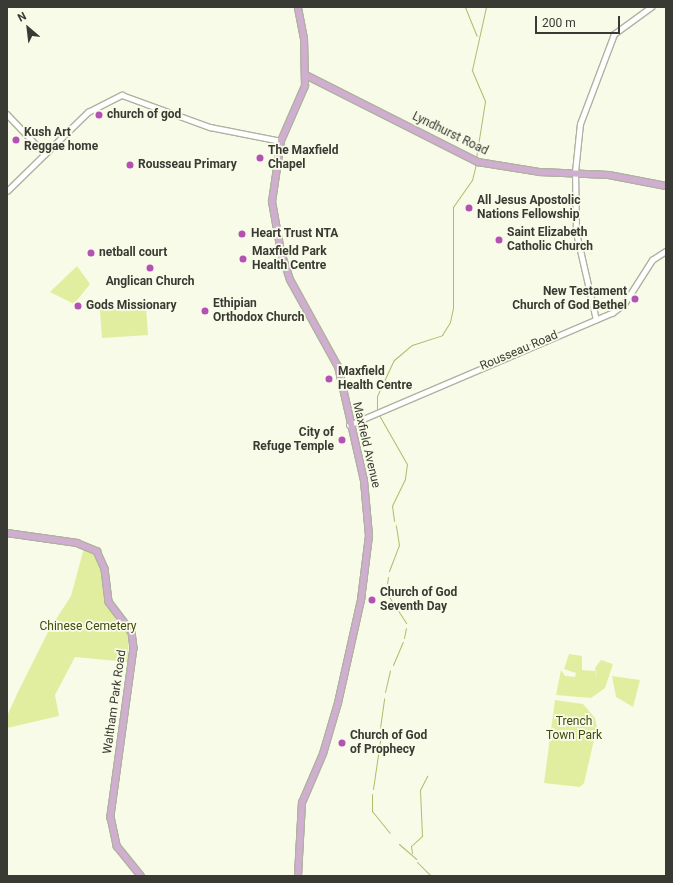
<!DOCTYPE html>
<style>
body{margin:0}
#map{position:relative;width:673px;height:883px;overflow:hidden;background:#f7fbe7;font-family:Roboto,sans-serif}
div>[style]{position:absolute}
.green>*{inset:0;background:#e1eea0}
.stream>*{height:1px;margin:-0.5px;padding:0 0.5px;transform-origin:0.5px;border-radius:0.5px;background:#afbb6b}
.roads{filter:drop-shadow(1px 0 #afb2a0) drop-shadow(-1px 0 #afb2a0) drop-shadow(0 1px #afb2a0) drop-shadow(0 -1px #afb2a0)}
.minor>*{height:4.5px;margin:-2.25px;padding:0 2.25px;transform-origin:2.25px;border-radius:2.25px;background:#fff}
.major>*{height:5.5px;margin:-2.75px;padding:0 2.75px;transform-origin:2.75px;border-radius:2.75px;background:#d0aecf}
.dots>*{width:11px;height:11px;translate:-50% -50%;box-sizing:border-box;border:2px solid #f7fbe7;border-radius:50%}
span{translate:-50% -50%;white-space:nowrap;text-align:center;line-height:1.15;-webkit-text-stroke:3.5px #f7fbe7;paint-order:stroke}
.poi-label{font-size:12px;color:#393a33;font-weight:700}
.left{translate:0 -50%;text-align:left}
.right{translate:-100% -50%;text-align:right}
.street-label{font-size:12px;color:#393a33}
.park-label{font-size:12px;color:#434a0d}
.frame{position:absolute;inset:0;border:8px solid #393a33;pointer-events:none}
.north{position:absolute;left:8px;top:8px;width:40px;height:40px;-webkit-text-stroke:3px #f7fbe7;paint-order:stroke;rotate:332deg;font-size:11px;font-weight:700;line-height:16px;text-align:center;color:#393a33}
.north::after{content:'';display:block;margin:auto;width:14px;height:18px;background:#393a33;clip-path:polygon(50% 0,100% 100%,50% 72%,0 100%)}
.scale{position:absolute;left:535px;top:16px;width:85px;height:18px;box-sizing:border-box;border:2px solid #393a33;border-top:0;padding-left:5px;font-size:12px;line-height:14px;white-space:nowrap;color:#393a33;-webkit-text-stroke:3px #f7fbe7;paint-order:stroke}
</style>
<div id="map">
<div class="green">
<div style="clip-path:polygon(77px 266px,90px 284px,74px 304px,50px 292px)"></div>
<div style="clip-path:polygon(146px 307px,148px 335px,102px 338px,100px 310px)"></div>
<div style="clip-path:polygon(84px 548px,97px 553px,104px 574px,106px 594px,129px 631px,128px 662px,75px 657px,55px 695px,59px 716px,7px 728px,7px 716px,18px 692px,49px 630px,71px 596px)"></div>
<div style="clip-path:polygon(569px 654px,582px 656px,582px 670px,595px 671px,597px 679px,595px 668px,601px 660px,613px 664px,605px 688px,591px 698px,556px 695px,561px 670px,565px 676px,575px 677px,576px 673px,564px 669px)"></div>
<div style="clip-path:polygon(612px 676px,640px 680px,633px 707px,616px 697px)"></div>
<div style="clip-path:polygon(555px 700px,583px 704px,595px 718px,597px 727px,584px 783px,580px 787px,544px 783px)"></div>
</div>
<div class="stream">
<div style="left:465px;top:7px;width:31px;rotate:68deg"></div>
<div style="left:476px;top:158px;width:58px;rotate:-81deg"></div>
<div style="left:485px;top:101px;width:34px;rotate:-113deg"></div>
<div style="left:472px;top:70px;width:65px;rotate:-77.5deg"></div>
<div style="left:377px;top:412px;width:16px;rotate:-90deg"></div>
<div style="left:377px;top:396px;width:40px;rotate:-65deg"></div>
<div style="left:394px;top:360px;width:23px;rotate:-40deg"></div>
<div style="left:412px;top:345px;width:32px;rotate:-18deg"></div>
<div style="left:442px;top:335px;width:15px;rotate:-58deg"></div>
<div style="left:450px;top:322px;width:14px;rotate:-78deg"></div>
<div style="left:453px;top:308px;width:101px;rotate:-90deg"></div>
<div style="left:453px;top:207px;width:33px;rotate:-55deg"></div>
<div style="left:472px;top:180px;width:16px;rotate:-76deg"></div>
<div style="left:379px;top:415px;width:56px;rotate:60.3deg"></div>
<div style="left:407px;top:464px;width:15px;rotate:98deg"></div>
<div style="left:405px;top:479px;width:30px;rotate:116deg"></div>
<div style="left:392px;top:506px;width:15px;rotate:82deg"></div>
<div style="left:389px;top:571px;width:28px;rotate:-69deg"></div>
<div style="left:399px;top:545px;width:20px;rotate:-99deg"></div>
<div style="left:388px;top:577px;width:15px;rotate:98deg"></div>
<div style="left:386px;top:592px;width:37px;rotate:57deg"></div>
<div style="left:404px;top:638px;width:10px;rotate:-79deg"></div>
<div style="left:393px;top:665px;width:25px;rotate:-67deg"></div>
<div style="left:385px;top:692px;width:22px;rotate:-77deg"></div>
<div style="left:380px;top:728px;width:30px;rotate:-82deg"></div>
<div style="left:373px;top:789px;width:56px;rotate:-81.7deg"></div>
<div style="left:372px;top:794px;width:17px;rotate:90deg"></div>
<div style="left:372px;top:811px;width:28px;rotate:51deg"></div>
<div style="left:399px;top:844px;width:23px;rotate:41deg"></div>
<div style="left:412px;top:853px;width:7px;rotate:-98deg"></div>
<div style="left:411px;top:846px;width:15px;rotate:-42deg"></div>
<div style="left:422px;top:836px;width:46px;rotate:-92.5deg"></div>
<div style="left:420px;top:790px;width:16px;rotate:-63deg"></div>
<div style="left:417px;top:862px;width:20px;rotate:45deg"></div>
</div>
<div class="roads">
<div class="minor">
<div style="left:7px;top:114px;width:55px;rotate:46.5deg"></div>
<div style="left:7px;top:191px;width:113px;rotate:-44.3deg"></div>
<div style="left:88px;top:112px;width:38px;rotate:-27deg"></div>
<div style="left:122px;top:95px;width:94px;rotate:20deg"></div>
<div style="left:210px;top:127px;width:72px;rotate:11.2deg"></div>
<div style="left:596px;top:320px;width:89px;rotate:-102.9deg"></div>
<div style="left:576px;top:233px;width:61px;rotate:-90.9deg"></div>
<div style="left:575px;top:172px;width:48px;rotate:-84.1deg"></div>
<div style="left:580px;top:124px;width:96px;rotate:-69.3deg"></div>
<div style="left:614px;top:34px;width:46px;rotate:-36.1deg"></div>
<div style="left:349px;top:425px;width:286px;rotate:-23.1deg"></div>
<div style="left:612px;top:313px;width:15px;rotate:-37deg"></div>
<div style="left:624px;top:304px;width:52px;rotate:-57.5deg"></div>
<div style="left:652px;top:260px;width:17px;rotate:-33deg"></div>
</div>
<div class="major">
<div style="left:306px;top:75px;width:193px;rotate:26.8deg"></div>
<div style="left:478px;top:162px;width:63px;rotate:9.2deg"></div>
<div style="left:540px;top:172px;width:69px;rotate:2.5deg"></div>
<div style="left:609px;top:175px;width:58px;rotate:10.9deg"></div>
<div style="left:7px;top:533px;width:71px;rotate:8.1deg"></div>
<div style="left:77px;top:543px;width:22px;rotate:22deg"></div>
<div style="left:97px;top:551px;width:20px;rotate:66deg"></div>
<div style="left:105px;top:569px;width:33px;rotate:83deg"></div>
<div style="left:109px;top:602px;width:38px;rotate:53deg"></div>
<div style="left:132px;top:632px;width:16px;rotate:83deg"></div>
<div style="left:134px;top:648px;width:171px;rotate:97.8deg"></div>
<div style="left:111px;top:817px;width:30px;rotate:78deg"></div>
<div style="left:117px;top:846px;width:38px;rotate:51deg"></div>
<div style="left:298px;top:876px;width:73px;rotate:-86.9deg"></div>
<div style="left:302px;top:803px;width:53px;rotate:-66.8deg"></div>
<div style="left:323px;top:754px;width:53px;rotate:-73.6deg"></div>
<div style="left:338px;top:703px;width:106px;rotate:-77.4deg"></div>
<div style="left:361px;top:600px;width:64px;rotate:-82.9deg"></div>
<div style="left:369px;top:536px;width:55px;rotate:-95.2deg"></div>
<div style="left:364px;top:481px;width:117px;rotate:-102.8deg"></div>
<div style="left:338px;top:367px;width:99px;rotate:-118.9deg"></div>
<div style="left:290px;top:280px;width:29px;rotate:-108deg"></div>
<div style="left:281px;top:252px;width:51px;rotate:-100.2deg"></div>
<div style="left:272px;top:202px;width:62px;rotate:-81.6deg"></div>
<div style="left:281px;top:141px;width:60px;rotate:-66.4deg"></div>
<div style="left:305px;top:86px;width:47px;rotate:-91.2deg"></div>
<div style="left:304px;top:39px;width:33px;rotate:-101deg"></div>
</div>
</div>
<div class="dots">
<div style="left:99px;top:115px;background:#b550b4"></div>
<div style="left:16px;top:140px;background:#b550b4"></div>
<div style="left:260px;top:158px;background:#b550b4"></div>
<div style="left:130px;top:165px;background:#b550b4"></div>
<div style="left:469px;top:208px;background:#b550b4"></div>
<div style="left:242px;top:234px;background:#b550b4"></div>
<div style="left:499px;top:240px;background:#b550b4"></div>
<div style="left:91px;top:253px;background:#b550b4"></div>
<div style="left:243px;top:259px;background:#b550b4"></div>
<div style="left:150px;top:268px;background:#b550b4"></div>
<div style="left:635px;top:299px;background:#b550b4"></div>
<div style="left:78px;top:306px;background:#b550b4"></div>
<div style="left:205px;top:311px;background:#b550b4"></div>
<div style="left:329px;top:379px;background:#b550b4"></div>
<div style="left:342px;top:440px;background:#b550b4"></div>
<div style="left:372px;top:600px;background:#b550b4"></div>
<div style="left:342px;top:743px;background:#b550b4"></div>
</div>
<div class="poi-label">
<span class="left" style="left:107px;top:115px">church of god</span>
<span class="left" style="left:24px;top:140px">Kush Art<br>Reggae home</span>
<span class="left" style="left:268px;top:158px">The Maxfield<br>Chapel</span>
<span class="left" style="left:138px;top:165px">Rousseau Primary</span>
<span class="left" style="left:477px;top:208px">All Jesus Apostolic<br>Nations Fellowship</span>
<span class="left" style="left:507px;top:240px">Saint Elizabeth<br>Catholic Church</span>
<span class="left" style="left:251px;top:234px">Heart Trust NTA</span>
<span class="left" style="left:252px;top:259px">Maxfield Park<br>Health Centre</span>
<span class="left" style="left:99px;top:253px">netball court</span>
<span style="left:150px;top:282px">Anglican Church</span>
<span class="right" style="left:627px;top:299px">New Testament<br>Church of God Bethel</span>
<span class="left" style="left:213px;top:311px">Ethipian<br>Orthodox Church</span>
<span class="left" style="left:86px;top:306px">Gods Missionary</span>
<span class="left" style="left:338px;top:379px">Maxfield<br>Health Centre</span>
<span class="right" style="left:334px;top:440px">City of<br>Refuge Temple</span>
<span class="left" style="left:380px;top:600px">Church of God<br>Seventh Day</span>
<span class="left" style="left:350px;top:743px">Church of God<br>of Prophecy</span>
</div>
<div class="street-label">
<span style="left:450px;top:134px;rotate:26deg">Lyndhurst Road</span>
<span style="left:519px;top:351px;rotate:-23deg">Rousseau Road</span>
<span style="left:366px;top:445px;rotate:77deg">Maxfield Avenue</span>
<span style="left:115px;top:702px;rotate:-82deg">Waltham Park Road</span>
</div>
<div class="park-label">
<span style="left:88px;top:627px">Chinese Cemetery</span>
<span style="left:574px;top:729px">Trench<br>Town Park</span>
</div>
<div class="frame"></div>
<div class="north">N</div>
<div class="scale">200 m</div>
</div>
